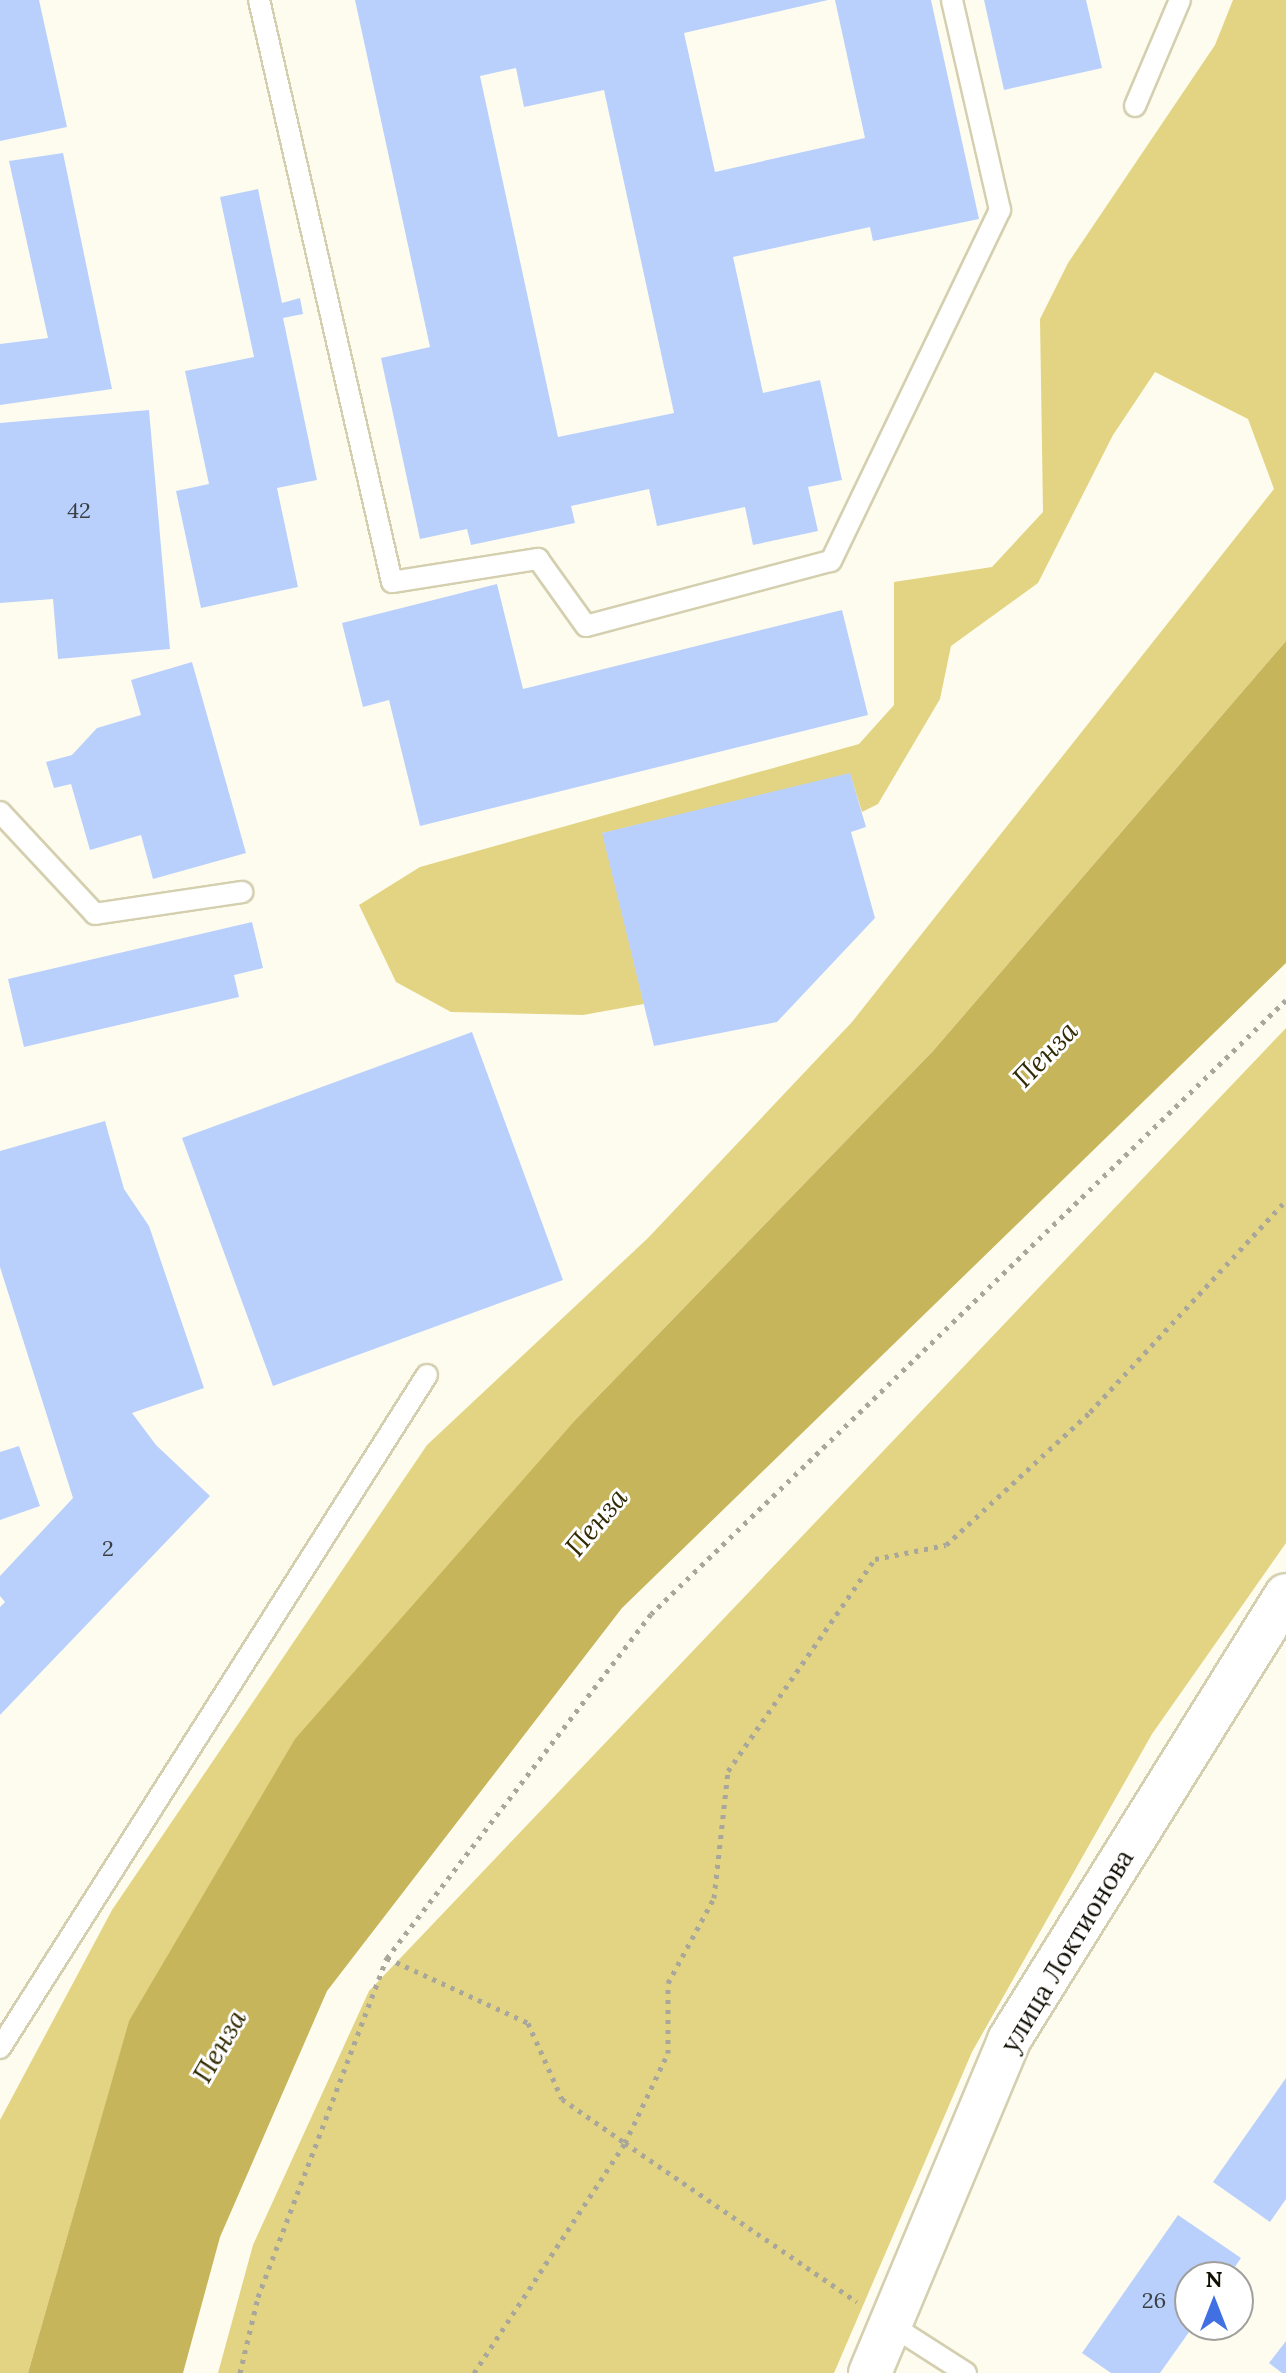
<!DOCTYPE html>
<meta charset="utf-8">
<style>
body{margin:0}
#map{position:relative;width:1286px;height:2373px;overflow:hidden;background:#fefcef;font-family:Lora,serif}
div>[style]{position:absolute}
.green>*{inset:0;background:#e3d483}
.water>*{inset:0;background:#c6b55a}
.building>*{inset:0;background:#b9d0fd}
.path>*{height:5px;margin-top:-2.5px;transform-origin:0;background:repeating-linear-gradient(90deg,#a9a79b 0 4px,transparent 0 10px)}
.roads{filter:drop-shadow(2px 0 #d4cfaf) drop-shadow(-2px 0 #d4cfaf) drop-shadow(0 2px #d4cfaf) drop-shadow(0 -2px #d4cfaf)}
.lane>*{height:20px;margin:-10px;padding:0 10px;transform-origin:10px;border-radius:10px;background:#fff}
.street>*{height:42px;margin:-21px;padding:0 21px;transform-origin:21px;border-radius:21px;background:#fff}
span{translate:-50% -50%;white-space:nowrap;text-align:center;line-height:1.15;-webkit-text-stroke:6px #fff;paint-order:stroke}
.number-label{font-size:22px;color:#3b3f42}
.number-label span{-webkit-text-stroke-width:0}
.street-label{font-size:26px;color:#110f04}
.water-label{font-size:28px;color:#322b03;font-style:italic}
.north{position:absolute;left:1174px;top:2261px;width:80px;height:80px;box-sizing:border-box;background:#fff;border:2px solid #a09f9b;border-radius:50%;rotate:0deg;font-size:22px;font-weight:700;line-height:32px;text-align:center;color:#110f04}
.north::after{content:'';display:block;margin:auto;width:28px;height:36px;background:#4070e1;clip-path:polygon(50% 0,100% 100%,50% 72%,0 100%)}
</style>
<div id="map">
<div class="green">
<div style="clip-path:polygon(1233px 0,1286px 0,1286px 641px,933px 1051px,578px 1417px,129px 2022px,28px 2373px,0 2373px,0 2120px,112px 1910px,427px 1445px,648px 1238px,852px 1022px,1274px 489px,1248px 419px,1155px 372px,1113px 435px,1038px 583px,951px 646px,940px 699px,878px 804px,862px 812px,850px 774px,603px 833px,644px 1004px,583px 1015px,451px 1012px,396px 982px,359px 905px,420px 867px,859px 744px,894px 705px,894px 582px,992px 567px,1043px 512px,1040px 319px,1068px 263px,1215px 45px)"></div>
<div style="clip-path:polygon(1286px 1028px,1286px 1543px,1152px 1734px,972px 2052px,834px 2373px,218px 2373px,253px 2245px,369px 1991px)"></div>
</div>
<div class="water">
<div style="clip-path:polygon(1286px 641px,1286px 963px,622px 1608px,327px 1991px,220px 2237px,183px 2373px,28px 2373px,129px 2021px,295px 1739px,578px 1417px,933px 1051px)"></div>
</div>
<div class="building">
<div style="clip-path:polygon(0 0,39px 0,67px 127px,0 141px)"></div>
<div style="clip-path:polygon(evenodd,355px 0,828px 0,684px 33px,715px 172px,865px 138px,835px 0,931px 0,979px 219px,873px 241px,870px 227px,733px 257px,763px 393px,820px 380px,842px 480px,808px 487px,818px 531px,753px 545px,745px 507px,657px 526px,649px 489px,571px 506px,575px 523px,471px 545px,467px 529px,420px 539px,381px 358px,430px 347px,355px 0,516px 68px,524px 107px,604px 90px,674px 413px,558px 437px,480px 76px,516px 68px)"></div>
<div style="clip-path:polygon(984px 0,1086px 0,1102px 68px,1004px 90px)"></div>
<div style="clip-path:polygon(63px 153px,112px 389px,0 405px,0 344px,48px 338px,9px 161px)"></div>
<div style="clip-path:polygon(258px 189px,282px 303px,300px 298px,303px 314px,283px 318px,317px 480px,277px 488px,298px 587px,201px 608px,176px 491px,209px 484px,185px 371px,254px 357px,220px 197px)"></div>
<div style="clip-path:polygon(149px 410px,170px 649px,58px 659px,53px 599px,0 603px,0 423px)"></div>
<div style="clip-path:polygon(497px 584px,523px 689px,842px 610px,868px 715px,420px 826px,389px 700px,363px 707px,342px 623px)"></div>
<div style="clip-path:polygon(192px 662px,246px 853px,153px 879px,141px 835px,90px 850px,71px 784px,54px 788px,46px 762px,72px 755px,97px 728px,141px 715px,131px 680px)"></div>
<div style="clip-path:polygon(850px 773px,866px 827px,851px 832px,875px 918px,777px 1022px,654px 1046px,602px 833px)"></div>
<div style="clip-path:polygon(252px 922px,263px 968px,234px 975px,239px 997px,24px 1047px,8px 979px)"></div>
<div style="clip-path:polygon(472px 1032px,563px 1280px,273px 1386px,182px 1138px)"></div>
<div style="clip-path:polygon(105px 1121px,124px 1189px,149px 1226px,204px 1388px,132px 1413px,156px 1445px,210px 1496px,0 1715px,0 1607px,5px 1602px,0 1596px,0 1576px,73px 1498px,0 1267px,0 1151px)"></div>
<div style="clip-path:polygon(19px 1446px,40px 1506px,0 1520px,0 1452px)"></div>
<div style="clip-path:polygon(1286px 2078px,1286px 2199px,1270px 2222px,1213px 2182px)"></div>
<div style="clip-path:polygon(1178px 2215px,1241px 2258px,1228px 2277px,1190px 2277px,1190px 2325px,1194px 2325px,1160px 2373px,1111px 2373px,1082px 2353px)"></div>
<div style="clip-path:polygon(1286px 2341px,1286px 2373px,1282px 2373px,1269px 2363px)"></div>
</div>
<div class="path">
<div style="left:1286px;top:1000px;width:883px;rotate:135.96deg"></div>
<div style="left:651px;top:1614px;width:434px;rotate:127.5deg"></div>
<div style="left:387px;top:1958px;width:155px;rotate:24.7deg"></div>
<div style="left:528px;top:2023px;width:83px;rotate:65.9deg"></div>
<div style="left:562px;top:2099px;width:77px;rotate:34.9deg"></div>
<div style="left:625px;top:2143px;width:100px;rotate:-64.5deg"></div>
<div style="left:668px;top:2053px;width:70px;rotate:-90deg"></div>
<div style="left:668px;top:1983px;width:97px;rotate:-61.6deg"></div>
<div style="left:714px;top:1898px;width:128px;rotate:-83.7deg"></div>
<div style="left:728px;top:1771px;width:258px;rotate:-55.3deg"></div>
<div style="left:875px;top:1559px;width:72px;rotate:-11.2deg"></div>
<div style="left:946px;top:1545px;width:196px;rotate:-42.7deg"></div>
<div style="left:1090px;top:1412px;width:289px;rotate:-47.2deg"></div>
<div style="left:240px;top:2373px;width:78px;rotate:-76.7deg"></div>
<div style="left:258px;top:2297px;width:363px;rotate:-69.2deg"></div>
<div style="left:474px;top:2373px;width:275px;rotate:-56.7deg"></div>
<div style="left:625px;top:2143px;width:281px;rotate:34.4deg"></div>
</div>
<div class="roads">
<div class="lane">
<div style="left:259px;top:0;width:597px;rotate:77.13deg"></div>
<div style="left:392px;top:582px;width:148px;rotate:-9deg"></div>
<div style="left:538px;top:559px;width:82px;rotate:54.4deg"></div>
<div style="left:586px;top:626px;width:253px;rotate:-14.9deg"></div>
<div style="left:831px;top:561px;width:390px;rotate:-64.3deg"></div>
<div style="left:1000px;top:210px;width:215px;rotate:-102.9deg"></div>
<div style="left:1135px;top:106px;width:115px;rotate:-67deg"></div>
<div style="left:0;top:812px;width:139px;rotate:47deg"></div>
<div style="left:95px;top:914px;width:149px;rotate:-8.5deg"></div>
<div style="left:0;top:2048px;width:797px;rotate:-57.61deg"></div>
<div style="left:891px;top:2325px;width:89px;rotate:32.6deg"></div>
</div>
<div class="street">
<div style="left:870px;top:2373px;width:361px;rotate:-67.3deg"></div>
<div style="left:1009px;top:2040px;width:524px;rotate:-58.1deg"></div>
</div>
</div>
<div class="number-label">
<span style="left:79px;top:511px">42</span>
<span style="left:108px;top:1549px">2</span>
<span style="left:1154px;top:2301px">26</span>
</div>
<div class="street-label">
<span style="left:1067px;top:1951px;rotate:-59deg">улица Локтионова</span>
</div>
<div class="water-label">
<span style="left:1045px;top:1054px;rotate:-46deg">Пенза</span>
<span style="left:596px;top:1522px;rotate:-50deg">Пенза</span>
<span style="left:219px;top:2046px;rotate:-60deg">Пенза</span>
</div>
<div class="north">N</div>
</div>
